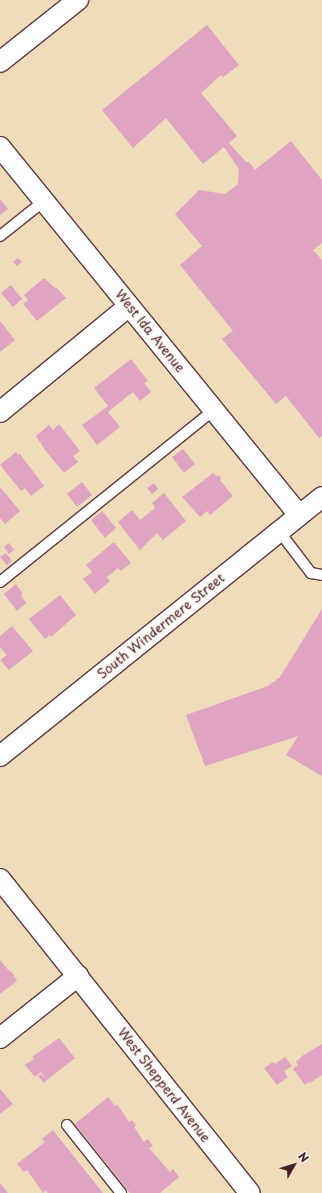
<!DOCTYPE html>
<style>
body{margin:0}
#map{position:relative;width:322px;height:1193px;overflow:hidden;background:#efdcbb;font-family:"Playpen Sans",sans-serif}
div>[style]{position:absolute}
.building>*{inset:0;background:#dea4c1}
.roads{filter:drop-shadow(1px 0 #633b41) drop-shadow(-1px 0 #633b41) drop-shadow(0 1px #633b41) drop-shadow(0 -1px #633b41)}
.service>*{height:10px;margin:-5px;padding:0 5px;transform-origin:5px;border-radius:5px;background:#fff}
.minor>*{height:20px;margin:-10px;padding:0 10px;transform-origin:10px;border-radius:10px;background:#fff}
span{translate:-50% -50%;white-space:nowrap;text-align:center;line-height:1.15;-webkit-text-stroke:3.5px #fbf7ec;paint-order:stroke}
.street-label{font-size:13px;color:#4a1f2b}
.north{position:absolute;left:274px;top:1145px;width:40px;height:40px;-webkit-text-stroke:3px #fbf7ec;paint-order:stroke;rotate:51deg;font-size:11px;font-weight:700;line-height:16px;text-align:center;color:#4a1f2b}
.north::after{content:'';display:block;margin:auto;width:14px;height:18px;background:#4a1f2b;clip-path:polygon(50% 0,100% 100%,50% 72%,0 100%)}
</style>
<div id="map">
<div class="building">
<div style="clip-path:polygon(207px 25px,239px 65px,223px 77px,221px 75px,201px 93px,237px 136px,229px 143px,246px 162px,249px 162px,255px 170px,291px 141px,322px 180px,322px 243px,313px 250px,322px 260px,322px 436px,319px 438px,286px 396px,276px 404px,222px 339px,233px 331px,180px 265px,202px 246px,175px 214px,199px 190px,225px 194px,238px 184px,239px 169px,224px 147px,203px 164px,166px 118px,133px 148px,102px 110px)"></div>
<div style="clip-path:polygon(0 199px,8px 209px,0 215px)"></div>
<div style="clip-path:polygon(18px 258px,22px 262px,17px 266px,13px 262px)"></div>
<div style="clip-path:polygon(44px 278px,55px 288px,56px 287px,66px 298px,37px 321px,23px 304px,28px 300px,24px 295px)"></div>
<div style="clip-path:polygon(11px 285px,22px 299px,13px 307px,1px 293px)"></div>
<div style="clip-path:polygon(0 321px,15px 340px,0 352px)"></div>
<div style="clip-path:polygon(131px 359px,148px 381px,144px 383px,151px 392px,140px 401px,133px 392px,108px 412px,120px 427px,97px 445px,82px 425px,108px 406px,94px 388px)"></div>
<div style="clip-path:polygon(59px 424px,80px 451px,73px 456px,78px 462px,64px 473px,45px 450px,36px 436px,49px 425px,53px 430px)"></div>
<div style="clip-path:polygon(183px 449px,195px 464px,184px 473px,172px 457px)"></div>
<div style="clip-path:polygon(16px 452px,18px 455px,20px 454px,44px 486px,31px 496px,25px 488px,21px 491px,0 465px)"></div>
<div style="clip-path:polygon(213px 473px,217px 477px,219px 475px,221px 478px,220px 480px,233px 496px,210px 515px,207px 511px,200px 517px,182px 497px)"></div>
<div style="clip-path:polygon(82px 482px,92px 495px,77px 507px,67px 494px)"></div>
<div style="clip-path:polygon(154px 483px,158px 489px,152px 494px,147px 488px)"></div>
<div style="clip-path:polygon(0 487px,20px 511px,5px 524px,0 518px)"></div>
<div style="clip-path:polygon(164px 493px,186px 521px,163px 540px,157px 533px,140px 550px,118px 522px,132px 510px,140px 520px,155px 508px,152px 503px)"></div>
<div style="clip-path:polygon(102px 511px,116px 528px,105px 538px,91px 520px)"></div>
<div style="clip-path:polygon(114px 542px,131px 563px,121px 571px,118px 568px,107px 577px,110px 581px,95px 594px,83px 579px,92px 572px,86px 565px)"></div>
<div style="clip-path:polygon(9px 543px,14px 550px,9px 554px,4px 547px)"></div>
<div style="clip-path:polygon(6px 553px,12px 561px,7px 565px,0 557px)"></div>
<div style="clip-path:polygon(16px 584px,23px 594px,21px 595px,26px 603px,17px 611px,4px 594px)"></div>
<div style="clip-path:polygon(60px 595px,76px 615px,51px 637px,50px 635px,45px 639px,29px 619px)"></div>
<div style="clip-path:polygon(322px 609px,322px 776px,286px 755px,298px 736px,205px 766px,186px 715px,268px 686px,280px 677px)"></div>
<div style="clip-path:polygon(12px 626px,33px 651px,9px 670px,0 660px,7px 655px,0 647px,0 636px)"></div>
<div style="clip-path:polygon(0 960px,10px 972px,11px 971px,17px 981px,0 994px)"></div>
<div style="clip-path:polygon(59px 1038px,75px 1058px,47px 1080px,41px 1072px,35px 1077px,25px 1065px,34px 1059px,32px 1057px)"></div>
<div style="clip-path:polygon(322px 1044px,322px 1075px,310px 1083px,309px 1082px,305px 1085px,293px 1069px,298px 1065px,296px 1062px,302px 1056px)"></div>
<div style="clip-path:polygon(285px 1057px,292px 1066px,284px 1071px,288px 1077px,277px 1085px,264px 1068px,273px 1062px,275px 1064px)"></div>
<div style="clip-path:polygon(41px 1074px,47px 1080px,44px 1083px,38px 1076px)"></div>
<div style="clip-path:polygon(0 1089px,13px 1104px,0 1114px)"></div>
<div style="clip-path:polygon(108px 1097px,115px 1106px,117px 1104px,129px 1122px,132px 1120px,136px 1125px,134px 1127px,144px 1142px,148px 1139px,153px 1146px,149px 1148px,170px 1172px,173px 1169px,179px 1177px,160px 1193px,130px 1193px,75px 1124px)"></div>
<div style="clip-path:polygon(53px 1130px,64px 1144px,103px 1193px,48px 1193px,46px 1190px,43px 1193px,27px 1170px,24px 1172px,17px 1164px,45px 1142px,42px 1139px)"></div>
<div style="clip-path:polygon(0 1183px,8px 1193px,0 1193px)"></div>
</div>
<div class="roads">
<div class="service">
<div style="left:0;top:236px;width:56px;rotate:-38.5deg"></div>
<div style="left:279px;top:531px;width:53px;rotate:52.7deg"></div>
<div style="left:311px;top:573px;width:11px;rotate:10deg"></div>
<div style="left:0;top:582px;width:275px;rotate:-38.8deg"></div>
<div style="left:67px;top:1125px;width:87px;rotate:51.5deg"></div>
</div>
<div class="minor">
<div style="left:0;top:62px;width:100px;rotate:-38.5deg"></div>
<div style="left:0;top:147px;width:474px;rotate:50.9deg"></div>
<div style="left:0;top:412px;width:167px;rotate:-39.4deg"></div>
<div style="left:0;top:756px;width:413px;rotate:-38.8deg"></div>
<div style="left:0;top:879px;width:401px;rotate:51.5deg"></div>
<div style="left:0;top:1038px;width:100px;rotate:-38.5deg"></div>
</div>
</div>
<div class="street-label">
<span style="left:150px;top:331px;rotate:51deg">West Ida Avenue</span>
<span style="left:161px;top:626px;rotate:-39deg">South Windermere Street</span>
<span style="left:164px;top:1085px;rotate:52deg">West Shepperd Avenue</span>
</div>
<div class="north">N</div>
</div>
